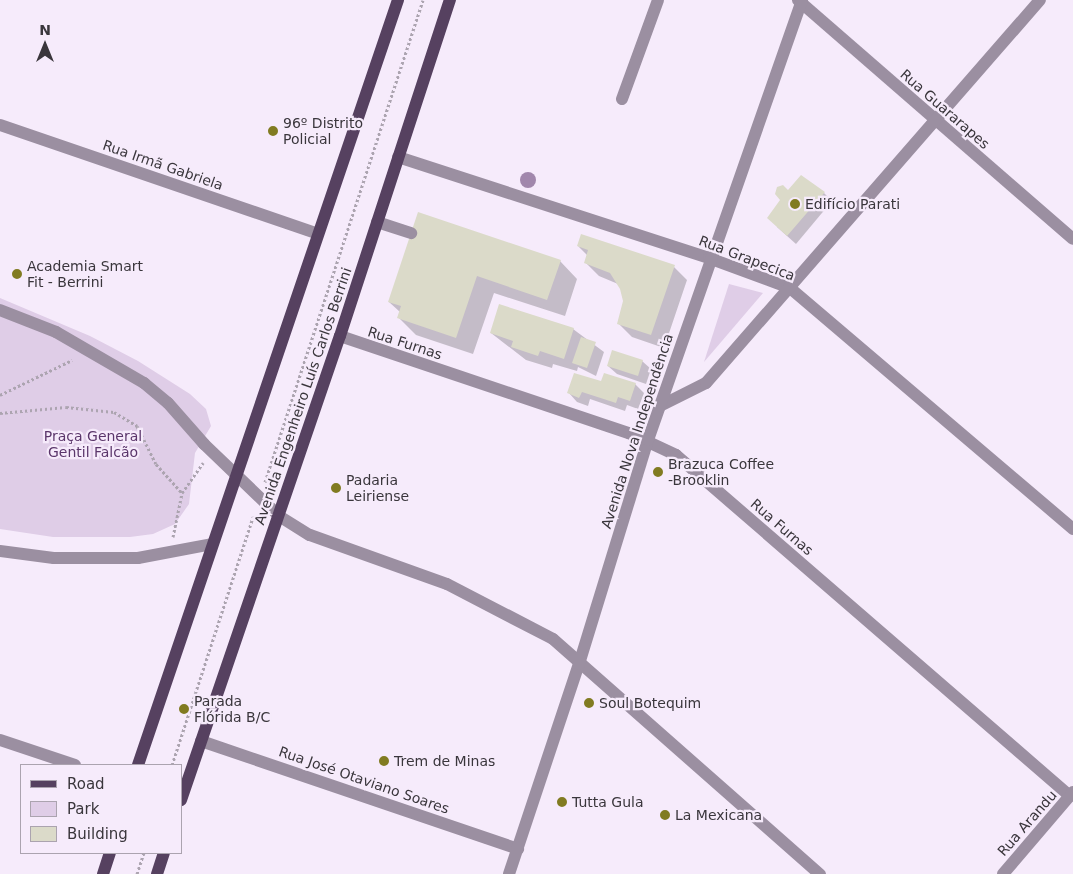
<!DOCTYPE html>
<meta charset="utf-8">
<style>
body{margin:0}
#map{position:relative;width:1073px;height:874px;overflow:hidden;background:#f6ebfb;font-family:"DejaVu Sans",sans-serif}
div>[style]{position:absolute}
.green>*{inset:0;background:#dfcde7}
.shadow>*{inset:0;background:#0003}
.building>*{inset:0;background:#dbdac9}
.path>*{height:3px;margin-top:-1.5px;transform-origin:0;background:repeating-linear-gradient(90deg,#aca4b0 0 2.5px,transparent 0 5px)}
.minor>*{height:12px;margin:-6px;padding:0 6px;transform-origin:6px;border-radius:6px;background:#9b8fa1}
.major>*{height:12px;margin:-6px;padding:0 6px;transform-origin:6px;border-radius:6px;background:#564160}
.trees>*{width:16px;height:16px;margin:-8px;border-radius:50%;background:#a187ac}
.dots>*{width:14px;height:14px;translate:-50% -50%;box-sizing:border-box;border:2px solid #f6ebfb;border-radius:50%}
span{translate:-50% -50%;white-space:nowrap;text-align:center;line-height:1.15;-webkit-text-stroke:4.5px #f6ebfb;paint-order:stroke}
.street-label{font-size:14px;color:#3a363c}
.poi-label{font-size:14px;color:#3a363c}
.left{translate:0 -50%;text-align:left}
.park-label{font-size:14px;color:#5b366b}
.legend{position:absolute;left:20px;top:764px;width:162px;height:90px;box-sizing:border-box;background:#f6ebfb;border:1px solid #aba3af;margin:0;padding:6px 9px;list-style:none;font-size:15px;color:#3a363c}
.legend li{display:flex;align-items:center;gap:10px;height:25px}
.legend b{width:25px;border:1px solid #aba3af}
.north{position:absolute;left:20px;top:20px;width:50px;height:50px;-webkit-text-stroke:4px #f6ebfb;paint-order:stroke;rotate:0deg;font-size:14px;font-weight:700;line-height:20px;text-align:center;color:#3a363c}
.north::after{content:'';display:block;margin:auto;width:18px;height:22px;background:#3a363c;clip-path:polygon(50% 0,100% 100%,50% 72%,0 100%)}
</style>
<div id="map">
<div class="green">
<div style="clip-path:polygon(729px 284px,763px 293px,704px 362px)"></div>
<div style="clip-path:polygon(0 298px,90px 336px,138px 361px,190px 394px,206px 409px,211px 426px,195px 453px,189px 504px,175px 524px,153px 534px,130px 537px,53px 537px,0 529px)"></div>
</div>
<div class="shadow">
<div style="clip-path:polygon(788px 192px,824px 193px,832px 201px,796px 244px,777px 227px)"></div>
<div style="clip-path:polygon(419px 214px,560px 261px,577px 279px,565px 316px,494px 293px,473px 354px,416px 335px,398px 317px,400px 312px,389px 302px)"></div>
<div style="clip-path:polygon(578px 246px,674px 267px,687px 280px,664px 348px,632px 337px,618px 323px,624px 301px,621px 288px,618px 284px,599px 276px,586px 263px,588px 256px)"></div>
<div style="clip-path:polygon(573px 329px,604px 352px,596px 376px,578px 367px,577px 371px,553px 364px,552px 368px,526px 360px,491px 333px)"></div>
<div style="clip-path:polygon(642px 361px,651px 369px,646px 384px,617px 374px,608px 366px)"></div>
<div style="clip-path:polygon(602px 383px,635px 384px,644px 393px,638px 409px,627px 405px,625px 411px,590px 399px,588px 406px,577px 402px,569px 393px)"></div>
</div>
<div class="building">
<div style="clip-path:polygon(801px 175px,825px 192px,787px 236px,767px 218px,780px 200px,775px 194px,777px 187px,783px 185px,788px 190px)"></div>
<div style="clip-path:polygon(418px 212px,561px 260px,547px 300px,477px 276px,456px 338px,397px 318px,401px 306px,388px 302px)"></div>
<div style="clip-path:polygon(581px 234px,675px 265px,651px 335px,617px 324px,623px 301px,620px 289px,610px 273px,584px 263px,588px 250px,577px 246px)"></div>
<div style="clip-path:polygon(499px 304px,574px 328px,564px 359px,540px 351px,538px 356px,511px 347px,513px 341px,490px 333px)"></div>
<div style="clip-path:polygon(581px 337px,596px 342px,587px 368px,572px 363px)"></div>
<div style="clip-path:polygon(612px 350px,643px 360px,638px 376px,607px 366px)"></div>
<div style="clip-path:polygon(574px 373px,601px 381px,604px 373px,636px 383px,630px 401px,618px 397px,616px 403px,582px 392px,579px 398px,567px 393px)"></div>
</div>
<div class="path">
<div style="left:0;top:395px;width:80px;rotate:-25.9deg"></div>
<div style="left:0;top:413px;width:66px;rotate:-5.2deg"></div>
<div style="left:66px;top:407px;width:48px;rotate:5.9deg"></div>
<div style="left:114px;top:412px;width:27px;rotate:31deg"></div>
<div style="left:137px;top:426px;width:42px;rotate:63.4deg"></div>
<div style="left:156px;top:464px;width:39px;rotate:48deg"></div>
<div style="left:265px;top:482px;width:507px;rotate:-71.85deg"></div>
<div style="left:173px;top:537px;width:45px;rotate:-78.4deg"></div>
<div style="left:182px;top:493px;width:37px;rotate:-55deg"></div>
<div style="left:172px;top:765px;width:264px;rotate:-71.9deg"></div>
<div style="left:137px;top:874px;width:22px;rotate:-72deg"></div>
</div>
<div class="minor">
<div style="left:798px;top:0;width:364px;rotate:41deg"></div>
<div style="left:622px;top:99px;width:105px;rotate:-70deg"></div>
<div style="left:0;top:125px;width:334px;rotate:18.9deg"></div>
<div style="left:398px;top:157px;width:327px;rotate:18deg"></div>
<div style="left:709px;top:258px;width:86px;rotate:20.3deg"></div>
<div style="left:790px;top:288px;width:372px;rotate:40.4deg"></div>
<div style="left:377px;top:222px;width:36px;rotate:18deg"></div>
<div style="left:0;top:310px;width:60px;rotate:21.4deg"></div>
<div style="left:56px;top:332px;width:102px;rotate:30.1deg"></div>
<div style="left:144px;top:383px;width:31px;rotate:40deg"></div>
<div style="left:168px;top:403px;width:55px;rotate:48.7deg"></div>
<div style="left:204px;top:444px;width:104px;rotate:43.8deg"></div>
<div style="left:279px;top:516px;width:36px;rotate:32deg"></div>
<div style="left:310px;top:535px;width:145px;rotate:19.7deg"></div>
<div style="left:447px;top:584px;width:119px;rotate:27.4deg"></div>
<div style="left:553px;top:639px;width:356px;rotate:41.4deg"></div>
<div style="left:340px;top:336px;width:305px;rotate:18.6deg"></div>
<div style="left:629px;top:433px;width:52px;rotate:25.1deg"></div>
<div style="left:676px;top:455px;width:521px;rotate:40.88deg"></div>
<div style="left:660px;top:406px;width:51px;rotate:-26.6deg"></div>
<div style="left:706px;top:383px;width:508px;rotate:-48.91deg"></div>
<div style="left:0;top:551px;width:54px;rotate:7.4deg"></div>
<div style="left:54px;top:558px;width:84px"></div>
<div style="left:138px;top:558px;width:75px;rotate:-10.7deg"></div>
<div style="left:0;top:740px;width:79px;rotate:18.4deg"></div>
<div style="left:201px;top:741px;width:335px;rotate:18.8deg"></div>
<div style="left:509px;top:874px;width:221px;rotate:-71.6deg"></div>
<div style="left:579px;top:664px;width:234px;rotate:-72.9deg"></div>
<div style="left:648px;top:440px;width:466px;rotate:-70.7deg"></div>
<div style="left:1003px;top:874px;width:108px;rotate:-49.5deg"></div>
</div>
<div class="major">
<div style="left:138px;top:765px;width:808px;rotate:-71.23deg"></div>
<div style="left:181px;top:800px;width:490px;rotate:-71.1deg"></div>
<div style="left:340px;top:336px;width:354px;rotate:-71.9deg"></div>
<div style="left:103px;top:874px;width:22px;rotate:-72deg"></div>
<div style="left:157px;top:874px;width:22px;rotate:-72deg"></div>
</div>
<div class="trees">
<div style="left:528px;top:180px"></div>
</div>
<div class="dots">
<div style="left:273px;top:131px;background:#817b21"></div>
<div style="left:795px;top:204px;background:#817b21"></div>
<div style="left:17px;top:274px;background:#817b21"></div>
<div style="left:658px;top:472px;background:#817b21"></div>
<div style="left:336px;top:488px;background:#817b21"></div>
<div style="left:589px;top:703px;background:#817b21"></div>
<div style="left:184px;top:709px;background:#817b21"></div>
<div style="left:384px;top:761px;background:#817b21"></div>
<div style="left:562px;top:802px;background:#817b21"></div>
<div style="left:665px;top:815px;background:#817b21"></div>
</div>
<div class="street-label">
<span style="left:945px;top:109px;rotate:41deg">Rua Guararapes</span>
<span style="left:163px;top:165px;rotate:19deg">Rua Irmã Gabriela</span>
<span style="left:747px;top:258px;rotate:21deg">Rua Grapecica</span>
<span style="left:405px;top:343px;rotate:18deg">Rua Furnas</span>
<span style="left:303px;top:396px;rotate:-71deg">Avenida Engenheiro Luís Carlos Berrini</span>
<span style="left:637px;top:431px;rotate:-72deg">Avenida Nova Independência</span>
<span style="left:782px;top:527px;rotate:41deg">Rua Furnas</span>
<span style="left:364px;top:780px;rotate:19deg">Rua José Otaviano Soares</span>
<span style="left:1027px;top:823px;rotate:-49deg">Rua Arandu</span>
</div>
<div class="poi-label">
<span class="left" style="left:283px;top:131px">96º Distrito<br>Policial</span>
<span class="left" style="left:805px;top:204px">Edifício Parati</span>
<span class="left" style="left:27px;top:274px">Academia Smart<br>Fit - Berrini</span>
<span class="left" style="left:668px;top:472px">Brazuca Coffee<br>-Brooklin</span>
<span class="left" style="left:346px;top:488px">Padaria<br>Leiriense</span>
<span class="left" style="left:194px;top:709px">Parada<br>Flórida B/C</span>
<span class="left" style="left:599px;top:703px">Soul Botequim</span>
<span class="left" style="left:394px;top:761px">Trem de Minas</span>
<span class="left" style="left:572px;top:802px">Tutta Gula</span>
<span class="left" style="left:675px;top:815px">La Mexicana</span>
</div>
<div class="park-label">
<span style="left:93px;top:444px">Praça General<br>Gentil Falcão</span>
</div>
<ul class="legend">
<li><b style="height:6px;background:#564160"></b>Road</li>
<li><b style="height:14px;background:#dfcde7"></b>Park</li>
<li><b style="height:14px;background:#dbdac9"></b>Building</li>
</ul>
<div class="north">N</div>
</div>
